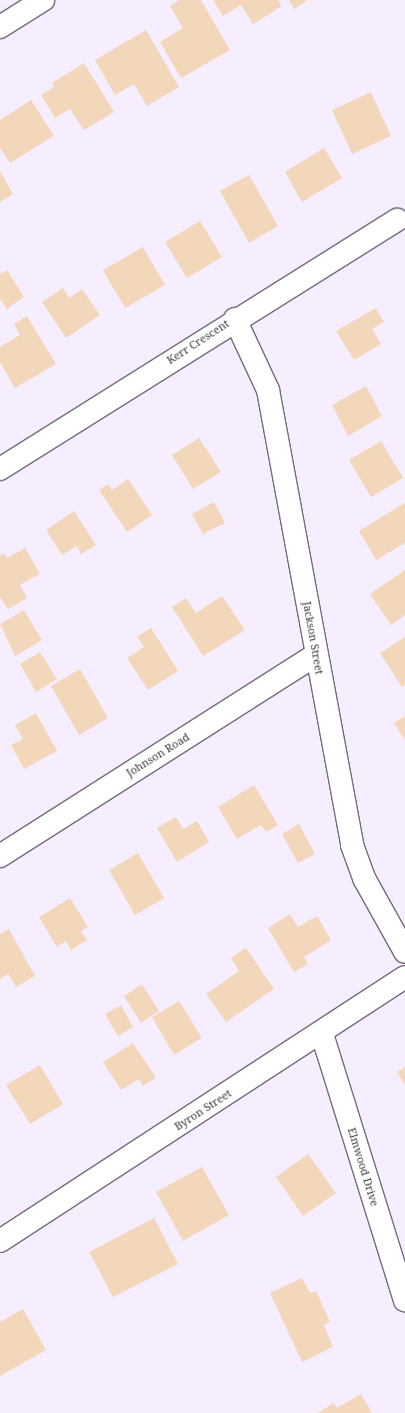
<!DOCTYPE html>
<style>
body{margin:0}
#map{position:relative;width:405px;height:1413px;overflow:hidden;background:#f6edff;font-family:"Noto Serif",serif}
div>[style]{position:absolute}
.building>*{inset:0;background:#f3d7ba}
.roads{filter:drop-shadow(1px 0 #736b7b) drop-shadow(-1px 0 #736b7b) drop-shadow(0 1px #736b7b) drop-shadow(0 -1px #736b7b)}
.minor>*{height:22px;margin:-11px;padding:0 11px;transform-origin:11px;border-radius:11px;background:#fff}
span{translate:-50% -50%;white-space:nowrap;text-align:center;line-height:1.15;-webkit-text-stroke:3.5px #fff;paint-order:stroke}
.street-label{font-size:11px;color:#3b383f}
</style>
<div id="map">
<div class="building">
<div style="clip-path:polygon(179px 0,201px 0,230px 50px,181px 78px,160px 42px,183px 28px,170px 6px)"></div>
<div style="clip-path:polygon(213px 0,278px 0,282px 6px,253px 24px,241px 5px,223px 16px)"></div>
<div style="clip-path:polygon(289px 0,308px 0,294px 9px)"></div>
<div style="clip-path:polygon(146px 30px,179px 87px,147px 106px,134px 84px,115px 95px,95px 60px)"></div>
<div style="clip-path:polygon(84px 63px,114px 112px,84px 130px,70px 109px,55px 118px,41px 95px,54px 87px,52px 83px)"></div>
<div style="clip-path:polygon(371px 92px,391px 136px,352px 154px,332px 110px)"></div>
<div style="clip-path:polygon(31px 100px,54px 136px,10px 163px,0 148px,0 120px)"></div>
<div style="clip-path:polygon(324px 148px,342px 178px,302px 202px,285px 172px)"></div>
<div style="clip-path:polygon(0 171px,13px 194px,0 202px)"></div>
<div style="clip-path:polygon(249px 175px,278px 226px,249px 243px,220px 191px)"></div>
<div style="clip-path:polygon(200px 221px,222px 257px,187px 278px,165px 242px)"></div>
<div style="clip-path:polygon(143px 247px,165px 285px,125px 308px,103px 270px)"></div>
<div style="clip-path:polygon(7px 270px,24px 297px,7px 309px,0 299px,0 274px)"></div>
<div style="clip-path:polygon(63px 288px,69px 298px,82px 289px,100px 315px,66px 338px,42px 302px)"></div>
<div style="clip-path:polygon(376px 308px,384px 322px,372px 329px,381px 344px,354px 360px,336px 331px)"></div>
<div style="clip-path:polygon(27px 316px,56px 364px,15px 388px,0 362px,0 347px,20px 335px,14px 324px)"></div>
<div style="clip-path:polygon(366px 386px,382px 416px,348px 436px,332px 405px)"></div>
<div style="clip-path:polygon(199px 438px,221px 472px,193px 489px,172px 455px)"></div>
<div style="clip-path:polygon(381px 441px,403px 478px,371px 497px,349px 460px)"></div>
<div style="clip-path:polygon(128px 479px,152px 515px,127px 532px,99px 490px,108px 484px,112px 490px)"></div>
<div style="clip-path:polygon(214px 502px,225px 523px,203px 534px,192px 514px)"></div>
<div style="clip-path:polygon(405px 503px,405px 543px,376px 560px,359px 531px)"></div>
<div style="clip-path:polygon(74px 511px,96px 545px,81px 554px,77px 546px,62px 555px,46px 530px)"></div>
<div style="clip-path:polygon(25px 548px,40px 574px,20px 585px,27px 598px,8px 609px,0 597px,0 556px,4px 553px,7px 558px)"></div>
<div style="clip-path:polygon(405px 570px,405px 615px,391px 625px,370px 594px)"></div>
<div style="clip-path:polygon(222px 596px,245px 630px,203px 656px,172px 607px,186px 598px,196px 613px)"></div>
<div style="clip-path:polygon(24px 610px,42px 640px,15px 656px,0 624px)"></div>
<div style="clip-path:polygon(151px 628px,178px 671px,148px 690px,127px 658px,144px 647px,137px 637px)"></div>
<div style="clip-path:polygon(405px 637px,405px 685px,402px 687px,380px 653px)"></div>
<div style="clip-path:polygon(40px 652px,57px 679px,36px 692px,20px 664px)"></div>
<div style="clip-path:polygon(80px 669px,108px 718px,79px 735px,51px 686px)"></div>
<div style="clip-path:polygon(36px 713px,57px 751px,24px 769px,11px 745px,23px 739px,15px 725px)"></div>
<div style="clip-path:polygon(405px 716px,405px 740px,394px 723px)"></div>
<div style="clip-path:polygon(254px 785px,278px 825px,266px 832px,261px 825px,237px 839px,218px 807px)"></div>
<div style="clip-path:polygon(176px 817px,183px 829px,197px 821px,209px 842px,177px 862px,157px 828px)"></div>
<div style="clip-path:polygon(299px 824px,315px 854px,298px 863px,282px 834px)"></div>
<div style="clip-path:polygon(138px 853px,164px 898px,135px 915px,109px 870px)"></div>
<div style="clip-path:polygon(70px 898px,88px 927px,81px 931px,87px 940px,71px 950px,66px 941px,57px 947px,39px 917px)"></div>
<div style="clip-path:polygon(290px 914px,298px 927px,317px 916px,331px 940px,304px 957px,308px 964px,294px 972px,268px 928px)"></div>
<div style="clip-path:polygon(9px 929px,35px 976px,16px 987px,8px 974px,0 979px,0 934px)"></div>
<div style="clip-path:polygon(246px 948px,274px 989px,226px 1022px,206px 994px,239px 971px,231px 958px)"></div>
<div style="clip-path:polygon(142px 984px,159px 1011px,141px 1023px,124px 996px)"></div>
<div style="clip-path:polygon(179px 1001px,202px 1038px,174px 1055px,152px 1017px)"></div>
<div style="clip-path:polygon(121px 1005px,133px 1027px,118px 1036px,105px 1014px)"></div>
<div style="clip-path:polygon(133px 1043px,156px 1078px,143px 1086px,139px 1079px,121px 1090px,103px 1062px)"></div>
<div style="clip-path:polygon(40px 1065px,63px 1104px,30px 1124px,6px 1085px)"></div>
<div style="clip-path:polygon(405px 1067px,405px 1085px,397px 1072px)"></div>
<div style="clip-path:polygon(308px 1154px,336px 1193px,303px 1216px,276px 1177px)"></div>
<div style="clip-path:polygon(202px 1167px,229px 1215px,183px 1241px,156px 1192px)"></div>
<div style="clip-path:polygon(154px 1218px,178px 1264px,113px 1297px,89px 1252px)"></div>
<div style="clip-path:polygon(302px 1278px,310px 1293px,316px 1291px,330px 1322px,324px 1325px,333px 1347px,302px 1362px,270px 1293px)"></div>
<div style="clip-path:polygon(23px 1309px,46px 1350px,0 1376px,0 1322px)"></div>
<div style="clip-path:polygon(361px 1394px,372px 1413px,317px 1413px,334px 1403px,337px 1408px)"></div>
</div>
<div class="roads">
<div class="minor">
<div style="left:0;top:27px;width:51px;rotate:-32.1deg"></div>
<div style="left:235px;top:319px;width:78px;rotate:65.1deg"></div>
<div style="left:268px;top:390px;width:463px;rotate:79.5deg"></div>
<div style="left:352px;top:845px;width:37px;rotate:70deg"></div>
<div style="left:365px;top:880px;width:82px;rotate:60.9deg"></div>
<div style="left:0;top:469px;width:469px;rotate:-32.1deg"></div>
<div style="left:0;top:856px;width:375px;rotate:-32.5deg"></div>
<div style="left:322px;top:1034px;width:279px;rotate:72.7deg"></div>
<div style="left:0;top:1241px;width:483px;rotate:-33.1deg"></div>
</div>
</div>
<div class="street-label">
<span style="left:198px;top:342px;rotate:-33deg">Kerr Crescent</span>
<span style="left:313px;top:638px;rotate:80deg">Jackson Street</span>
<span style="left:158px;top:755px;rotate:-32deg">Johnson Road</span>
<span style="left:203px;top:1110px;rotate:-33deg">Byron Street</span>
<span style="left:363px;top:1167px;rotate:73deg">Elmwood Drive</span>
</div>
</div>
